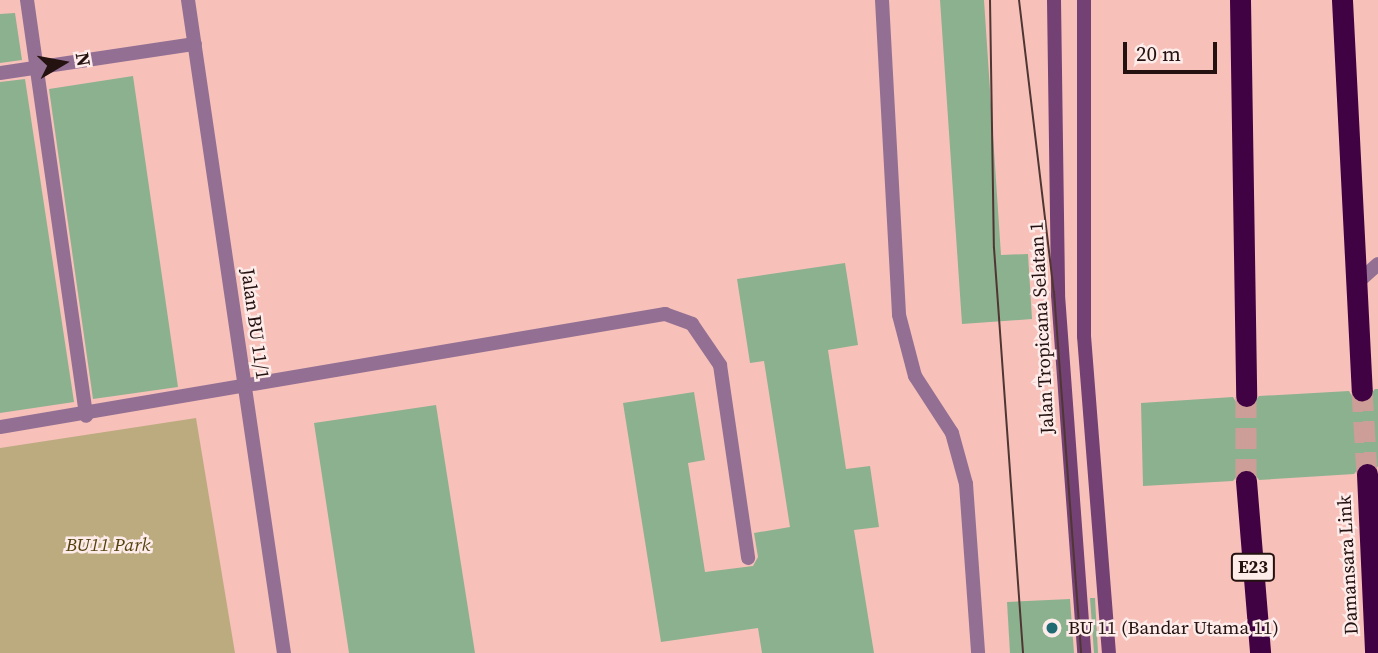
<!DOCTYPE html>
<style>
body{margin:0}
#map{position:relative;width:1378px;height:653px;overflow:hidden;background:#f7c1ba;font-family:"Source Serif 4",serif}
div>[style]{position:absolute}
.green>*{inset:0;background:#bdab80}
.building>*{inset:0;background:#8cb18f}
.highway-tunnel>*{height:21px;margin-top:-10.5px;transform-origin:0;background:repeating-linear-gradient(90deg,#cd9e98 0 21px,transparent 0 31px)}
.lane>*{height:14px;margin:-7px;padding:0 7px;transform-origin:7px;border-radius:7px;background:#937093}
.street>*{height:14px;margin:-7px;padding:0 7px;transform-origin:7px;border-radius:7px;background:#937093}
.secondary>*{height:14px;margin:-7px;padding:0 7px;transform-origin:7px;border-radius:7px;background:#744174}
.highway>*{height:21px;margin:-10.5px;padding:0 10.5px;transform-origin:10.5px;border-radius:10.5px;background:#410243}
.tram>*{height:2px;margin:-1px;padding:0 1px;transform-origin:1px;border-radius:1px;background:#4f3633}
.dots>*{width:19px;height:19px;translate:-50% -50%;box-sizing:border-box;border:4px solid #fdecea;border-radius:50%}
span{translate:-50% -50%;white-space:nowrap;text-align:center;line-height:1.15;-webkit-text-stroke:5px #fdecea;paint-order:stroke}
.shield-label span{padding:2px 5px;background:#fdecea;border:2px solid;border-radius:5px;-webkit-text-stroke-width:0}
.shield-label{font-size:18px;color:#241210;font-weight:700}
.street-label{font-size:19px;color:#241210}
.park-label{font-size:19px;color:#55420d;font-style:italic}
.poi-label{font-size:19px;color:#241210}
.left{translate:0 -50%;text-align:left}
.north{position:absolute;left:28px;top:28px;width:70px;height:70px;-webkit-text-stroke:5px #fdecea;paint-order:stroke;rotate:80deg;font-size:19px;font-weight:700;line-height:28px;text-align:center;color:#241210}
.north::after{content:'';display:block;margin:auto;width:24px;height:32px;background:#241210;clip-path:polygon(50% 0,100% 100%,50% 72%,0 100%)}
.scale{position:absolute;left:1123px;top:42px;width:94px;height:32px;box-sizing:border-box;border:4px solid #241210;border-top:0;padding-left:9px;font-size:21px;line-height:24px;white-space:nowrap;color:#241210;-webkit-text-stroke:5px #fdecea;paint-order:stroke}
</style>
<div id="map">
<div class="green">
<div style="clip-path:polygon(196px 418px,235px 653px,0 653px,0 448px)"></div>
</div>
<div class="building">
<div style="clip-path:polygon(940px 0,984px 0,1001px 255px,1028px 254px,1032px 319px,962px 324px)"></div>
<div style="clip-path:polygon(15px 13px,22px 60px,0 63px,0 14px)"></div>
<div style="clip-path:polygon(133px 76px,178px 387px,93px 399px,49px 89px)"></div>
<div style="clip-path:polygon(25px 79px,74px 402px,0 413px,0 82px)"></div>
<div style="clip-path:polygon(845px 263px,858px 345px,828px 350px,846px 469px,870px 466px,879px 527px,854px 530px,874px 653px,762px 653px,758px 628px,661px 642px,623px 403px,694px 392px,705px 460px,688px 463px,705px 572px,753px 566px,758px 557px,754px 533px,790px 527px,764px 361px,750px 363px,737px 279px)"></div>
<div style="clip-path:polygon(1375px 389px,1378px 389px,1378px 467px,1366px 461px,1354px 474px,1259px 480px,1252px 470px,1244px 468px,1233px 481px,1143px 486px,1141px 403px,1233px 397px,1239px 407px,1247px 409px,1259px 396px,1349px 391px,1355px 401px,1363px 403px)"></div>
<div style="clip-path:polygon(436px 405px,475px 653px,349px 653px,314px 423px)"></div>
<div style="clip-path:polygon(1090px 598px,1095px 598px,1098px 653px,1094px 653px)"></div>
<div style="clip-path:polygon(1070px 599px,1074px 653px,1010px 653px,1007px 602px)"></div>
</div>
<div class="highway-tunnel">
<div style="left:1362px;top:390px;width:84px;rotate:86.6deg"></div>
<div style="left:1246px;top:396px;width:85px;rotate:90deg"></div>
</div>
<div class="lane">
<div style="left:27px;top:0;width:420px;rotate:81.9deg"></div>
<div style="left:882px;top:0;width:315px;rotate:86.9deg"></div>
<div style="left:899px;top:315px;width:63px;rotate:75.3deg"></div>
<div style="left:915px;top:376px;width:68px;rotate:57deg"></div>
<div style="left:952px;top:433px;width:53px;rotate:74.6deg"></div>
<div style="left:966px;top:484px;width:169px;rotate:85.9deg"></div>
<div style="left:0;top:73px;width:197px;rotate:-8.5deg"></div>
<div style="left:1358px;top:282px;width:27px;rotate:-42deg"></div>
<div style="left:0;top:427px;width:675px;rotate:-9.64deg"></div>
<div style="left:665px;top:314px;width:29px;rotate:20deg"></div>
<div style="left:692px;top:324px;width:50px;rotate:55.7deg"></div>
<div style="left:720px;top:365px;width:195px;rotate:81.7deg"></div>
</div>
<div class="street">
<div style="left:188px;top:0;width:660px;rotate:81.64deg"></div>
</div>
<div class="secondary">
<div style="left:1054px;top:0;width:295px;rotate:89.2deg"></div>
<div style="left:1058px;top:295px;width:359px;rotate:85.8deg"></div>
<div style="left:1084px;top:0;width:336px;rotate:90deg"></div>
<div style="left:1084px;top:336px;width:318px;rotate:85.5deg"></div>
</div>
<div class="highway">
<div style="left:1240px;top:0;width:396px;rotate:89.1deg"></div>
<div style="left:1342px;top:0;width:391px;rotate:87.1deg"></div>
<div style="left:1367px;top:474px;width:179px;rotate:87.4deg"></div>
<div style="left:1246px;top:481px;width:173px;rotate:85.3deg"></div>
</div>
<div class="tram">
<div style="left:990px;top:0;width:248px;rotate:89.1deg"></div>
<div style="left:994px;top:248px;width:406px;rotate:85.9deg"></div>
<div style="left:1019px;top:0;width:294px;rotate:83.2deg"></div>
<div style="left:1054px;top:292px;width:362px;rotate:85.7deg"></div>
</div>
<div class="dots">
<div style="left:1052px;top:628px;background:#1f6a73"></div>
</div>
<div class="shield-label">
<span style="left:1253px;top:567px">E23</span>
</div>
<div class="street-label">
<span style="left:255px;top:324px;rotate:82deg">Jalan BU 11/1</span>
<span style="left:1042px;top:328px;rotate:-93deg">Jalan Tropicana Selatan 1</span>
<span style="left:1348px;top:565px;rotate:-93deg">Damansara Link</span>
</div>
<div class="park-label">
<span style="left:108px;top:545px">BU11 Park</span>
</div>
<div class="poi-label">
<span class="left" style="left:1068px;top:628px">BU 11 (Bandar Utama 11)</span>
</div>
<div class="north">N</div>
<div class="scale">20 m</div>
</div>
